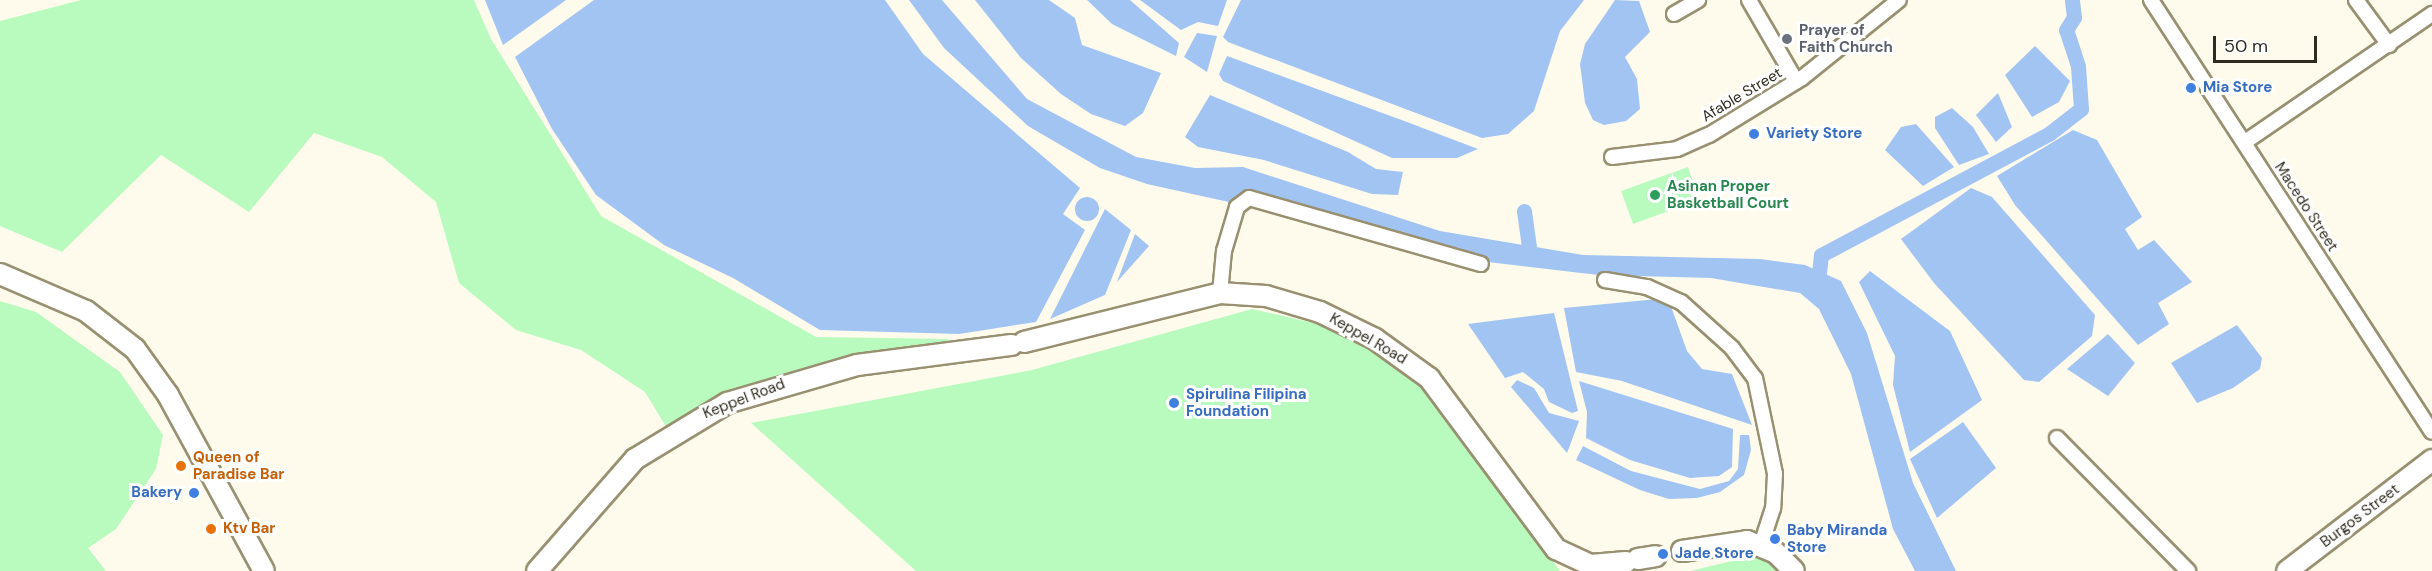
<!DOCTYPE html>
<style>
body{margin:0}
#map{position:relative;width:2432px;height:571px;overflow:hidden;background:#fefbed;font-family:"DM Sans",sans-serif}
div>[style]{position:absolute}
.green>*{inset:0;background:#b9fbbe}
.water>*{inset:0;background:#a1c4f2}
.round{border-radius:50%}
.canal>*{height:15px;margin:-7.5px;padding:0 7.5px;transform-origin:7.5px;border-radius:7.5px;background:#a1c4f2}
.roads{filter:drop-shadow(2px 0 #989071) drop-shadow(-2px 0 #989071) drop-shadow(0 2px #989071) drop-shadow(0 -2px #989071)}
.street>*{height:14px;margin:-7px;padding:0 7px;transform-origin:7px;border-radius:7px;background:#fff}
.secondary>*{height:20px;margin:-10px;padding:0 10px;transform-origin:10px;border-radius:10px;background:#fff}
.dots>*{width:16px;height:16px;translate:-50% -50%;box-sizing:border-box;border:3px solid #fff;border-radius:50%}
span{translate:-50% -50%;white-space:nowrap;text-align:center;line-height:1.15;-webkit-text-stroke:6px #fff;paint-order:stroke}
.worship-label{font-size:15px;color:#5b616d;font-weight:700}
.left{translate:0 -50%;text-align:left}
.shop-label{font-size:15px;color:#366cbe;font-weight:700}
.right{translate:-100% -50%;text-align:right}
.street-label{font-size:15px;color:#2f2c1f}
.leisure-label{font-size:15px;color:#27864d;font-weight:700}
.food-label{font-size:15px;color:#c56008;font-weight:700}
.scale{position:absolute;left:2213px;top:36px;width:104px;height:27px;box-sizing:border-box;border:3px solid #2f2c1f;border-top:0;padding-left:8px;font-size:18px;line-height:21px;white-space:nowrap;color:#2f2c1f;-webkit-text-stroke:4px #fff;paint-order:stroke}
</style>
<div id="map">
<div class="green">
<div style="clip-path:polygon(81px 0,474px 0,491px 39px,601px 216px,816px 337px,948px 339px,962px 362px,772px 384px,670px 433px,645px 392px,581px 350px,516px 330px,459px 283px,436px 202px,382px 157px,314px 133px,249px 212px,161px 155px,62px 252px,0 226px,0 21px)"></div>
<div style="clip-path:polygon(1688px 167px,1699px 200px,1633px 224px,1621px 191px)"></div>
<div style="clip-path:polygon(0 301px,36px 312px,120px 372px,163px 435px,156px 469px,116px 529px,88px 548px,106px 571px,0 571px)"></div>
<div style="clip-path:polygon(1252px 309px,1340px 329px,1383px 354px,1428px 392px,1560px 571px,916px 571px,751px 423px,1032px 370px)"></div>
<div style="clip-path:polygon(1757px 555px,1785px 571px,1690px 571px)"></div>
</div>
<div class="water">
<div style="clip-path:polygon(485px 0,566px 0,503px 45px)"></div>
<div style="clip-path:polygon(594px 0,885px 0,923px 54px,1080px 188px,1063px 214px,1085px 230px,1036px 322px,959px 334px,820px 330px,733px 278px,664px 245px,596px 195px,552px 129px,515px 57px)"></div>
<div style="clip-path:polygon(909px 0,942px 0,1027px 99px,1136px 157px,1195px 168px,1243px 167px,1440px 231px,1583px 255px,1760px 259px,1805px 265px,1841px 281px,1867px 333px,1913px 483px,1956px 571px,1915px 571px,1893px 529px,1851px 374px,1819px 309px,1800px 293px,1711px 278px,1598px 275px,1436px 256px,1292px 216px,1147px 184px,1100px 168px,1028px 126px,944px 48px)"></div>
<div style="clip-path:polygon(975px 0,1049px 0,1075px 18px,1082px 45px,1161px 73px,1143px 113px,1125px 126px,1091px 114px,1061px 94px,1021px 58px)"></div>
<div style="clip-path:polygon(1087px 0,1130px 0,1179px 43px,1176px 56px,1112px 24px)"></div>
<div style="clip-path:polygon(1140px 0,1227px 0,1218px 26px,1198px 22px,1181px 30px)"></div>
<div style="clip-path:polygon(1241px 0,1584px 0,1560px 31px,1534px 111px,1508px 134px,1482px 138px,1228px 42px,1223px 37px)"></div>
<div style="clip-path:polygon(1615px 0,1639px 1px,1650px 32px,1625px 57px,1637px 79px,1640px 109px,1626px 121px,1604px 125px,1593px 120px,1585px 103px,1580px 64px,1585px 44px)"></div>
<div style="clip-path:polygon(1197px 33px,1217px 36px,1207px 72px,1184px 57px)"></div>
<div style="clip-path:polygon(2035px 46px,2070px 81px,2059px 102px,2032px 117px,2005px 75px)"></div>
<div style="clip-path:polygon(1227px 56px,1407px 122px,1478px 149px,1457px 158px,1392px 158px,1223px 81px,1219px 74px)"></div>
<div style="clip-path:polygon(1998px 93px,2012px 127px,1996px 142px,1976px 115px)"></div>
<div style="clip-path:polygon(1210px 95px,1348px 152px,1376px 169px,1403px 172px,1398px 195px,1372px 194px,1264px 160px,1198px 147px,1185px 137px)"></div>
<div style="clip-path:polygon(1952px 108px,1973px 127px,1989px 154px,1959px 165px,1935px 128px,1935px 117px)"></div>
<div style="clip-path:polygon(1916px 124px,1954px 167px,1923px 186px,1885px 150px,1901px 127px)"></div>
<div style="clip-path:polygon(2073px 130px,2097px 140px,2142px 217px,2125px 229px,2138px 250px,2154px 240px,2192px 282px,2158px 303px,2169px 324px,2138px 345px,2015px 205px,1997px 176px)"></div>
<div style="clip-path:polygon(1971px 188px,1992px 197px,2095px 315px,2092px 336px,2039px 382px,2024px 380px,1934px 283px,1901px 239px)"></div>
<div class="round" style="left:1075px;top:197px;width:24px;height:24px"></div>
<div style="clip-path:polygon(1105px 209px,1131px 230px,1105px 295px,1050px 319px)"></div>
<div style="clip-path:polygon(1135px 234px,1149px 246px,1117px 282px)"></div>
<div style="clip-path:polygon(1870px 271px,1950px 331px,1982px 400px,1910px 452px,1893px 385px,1895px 356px,1859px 282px)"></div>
<div style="clip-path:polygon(1668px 298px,1687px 351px,1702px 369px,1732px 374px,1752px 425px,1622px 381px,1576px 372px,1564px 308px)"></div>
<div style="clip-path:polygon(1554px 313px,1578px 411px,1572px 413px,1549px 402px,1544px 389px,1523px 372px,1505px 378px,1468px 324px)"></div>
<div style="clip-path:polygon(2237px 325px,2262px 358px,2260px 369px,2233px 388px,2197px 403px,2171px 363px)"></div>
<div style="clip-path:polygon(2108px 334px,2135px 363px,2108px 396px,2067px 369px)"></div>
<div style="clip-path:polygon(1517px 380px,1534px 388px,1549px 413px,1579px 421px,1567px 453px,1511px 387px)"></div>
<div style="clip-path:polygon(1579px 381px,1733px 429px,1732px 467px,1719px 476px,1690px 478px,1630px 460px,1586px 438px,1587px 412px)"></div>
<div style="clip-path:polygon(1963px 422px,1996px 468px,1937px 518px,1910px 459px)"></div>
<div style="clip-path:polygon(1740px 435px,1749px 435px,1751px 450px,1744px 475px,1720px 492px,1697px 498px,1669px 499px,1640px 490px,1576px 460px,1583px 446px,1631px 471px,1700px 489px,1729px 481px,1738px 469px)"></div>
</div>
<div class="canal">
<div style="left:1524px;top:211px;width:43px;rotate:82.1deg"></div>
<div style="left:1818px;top:283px;width:28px;rotate:-84deg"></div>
<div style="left:1821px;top:255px;width:259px;rotate:-28deg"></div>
<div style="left:2050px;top:133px;width:39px;rotate:-38deg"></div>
<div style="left:2081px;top:109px;width:43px;rotate:-94deg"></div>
<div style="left:2078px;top:66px;width:38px;rotate:-108deg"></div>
<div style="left:2066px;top:30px;width:15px;rotate:-58deg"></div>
<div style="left:2074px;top:17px;width:17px;rotate:-97deg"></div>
</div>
<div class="roads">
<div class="street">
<div style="left:1749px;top:0;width:94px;rotate:59.9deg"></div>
<div style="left:2151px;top:0;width:515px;rotate:56.96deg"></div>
<div style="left:2356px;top:0;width:56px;rotate:53.7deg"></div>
<div style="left:1674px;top:14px;width:28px;rotate:-30deg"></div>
<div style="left:2245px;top:142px;width:227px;rotate:-34.4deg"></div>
<div style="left:1612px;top:157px;width:65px;rotate:-7deg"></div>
<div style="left:1677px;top:149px;width:35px;rotate:-24deg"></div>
<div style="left:1709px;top:135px;width:109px;rotate:-31.5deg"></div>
<div style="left:1802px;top:78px;width:124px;rotate:-38.8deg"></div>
<div style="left:1605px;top:280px;width:43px;rotate:9.5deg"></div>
<div style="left:1647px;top:287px;width:37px;rotate:24deg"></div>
<div style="left:1681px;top:302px;width:69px;rotate:42deg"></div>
<div style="left:1732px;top:348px;width:38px;rotate:53deg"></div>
<div style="left:1755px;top:378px;width:98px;rotate:78.2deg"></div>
<div style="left:1775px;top:474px;width:34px;rotate:93deg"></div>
<div style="left:1773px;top:508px;width:39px;rotate:108deg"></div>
<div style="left:1220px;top:293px;width:42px;rotate:-84.6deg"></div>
<div style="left:1224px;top:251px;width:46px;rotate:-73.5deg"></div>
<div style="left:1237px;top:207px;width:15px;rotate:-37deg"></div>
<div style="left:1249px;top:198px;width:241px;rotate:15.9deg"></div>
<div style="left:2057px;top:438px;width:187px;rotate:45.4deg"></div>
</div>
<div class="secondary">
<div style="left:0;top:274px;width:94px;rotate:23.3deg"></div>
<div style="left:86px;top:311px;width:62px;rotate:37.8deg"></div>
<div style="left:135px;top:349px;width:57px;rotate:54.3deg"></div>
<div style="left:168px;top:395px;width:200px;rotate:61.4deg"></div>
<div style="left:1024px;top:342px;width:202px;rotate:-14deg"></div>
<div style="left:1220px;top:293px;width:46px;rotate:3.7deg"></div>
<div style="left:1266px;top:296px;width:56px;rotate:16.5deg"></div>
<div style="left:1320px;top:312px;width:61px;rotate:26.1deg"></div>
<div style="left:1375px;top:339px;width:67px;rotate:35.8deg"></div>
<div style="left:1429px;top:378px;width:213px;rotate:53.4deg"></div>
<div style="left:1556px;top:549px;width:38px;rotate:25deg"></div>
<div style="left:1591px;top:565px;width:35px;rotate:-5deg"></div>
<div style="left:1682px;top:551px;width:66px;rotate:-8.7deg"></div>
<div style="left:1747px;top:541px;width:31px;rotate:22deg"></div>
<div style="left:1776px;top:553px;width:25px;rotate:45deg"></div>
<div style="left:1638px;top:559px;width:18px;rotate:-9deg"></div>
<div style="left:537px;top:571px;width:149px;rotate:-48.8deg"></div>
<div style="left:635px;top:459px;width:108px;rotate:-31.3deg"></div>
<div style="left:727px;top:403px;width:135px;rotate:-16.3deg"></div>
<div style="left:857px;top:365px;width:156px;rotate:-7.4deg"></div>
<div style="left:2287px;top:571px;width:183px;rotate:-37.4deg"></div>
</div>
</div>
<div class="dots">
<div style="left:1787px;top:39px;background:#6b7280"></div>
<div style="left:2191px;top:88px;background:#3f7fe0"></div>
<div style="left:1754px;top:134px;background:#3f7fe0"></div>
<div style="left:1655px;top:195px;background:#2e9e5b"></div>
<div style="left:1174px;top:403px;background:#3f7fe0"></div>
<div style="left:181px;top:466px;background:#e8710a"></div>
<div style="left:194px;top:493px;background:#3f7fe0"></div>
<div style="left:211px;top:529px;background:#e8710a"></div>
<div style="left:1775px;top:539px;background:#3f7fe0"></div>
<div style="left:1663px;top:554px;background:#3f7fe0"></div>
</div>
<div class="worship-label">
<span class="left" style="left:1799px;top:39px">Prayer of<br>Faith Church</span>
</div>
<div class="shop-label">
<span class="left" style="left:2203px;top:88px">Mia Store</span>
<span class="left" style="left:1766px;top:134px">Variety Store</span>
<span class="left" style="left:1186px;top:403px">Spirulina Filipina<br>Foundation</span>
<span class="right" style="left:182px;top:493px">Bakery</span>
<span class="left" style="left:1787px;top:539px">Baby Miranda<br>Store</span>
<span class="left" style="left:1675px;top:554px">Jade Store</span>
</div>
<div class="street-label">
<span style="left:1742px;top:95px;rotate:-31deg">Afable Street</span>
<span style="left:2306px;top:207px;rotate:57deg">Macedo Street</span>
<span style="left:1368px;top:339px;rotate:30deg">Keppel Road</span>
<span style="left:744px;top:399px;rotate:-21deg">Keppel Road</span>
<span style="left:2360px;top:516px;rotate:-37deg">Burgos Street</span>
</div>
<div class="leisure-label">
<span class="left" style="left:1667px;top:195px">Asinan Proper<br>Basketball Court</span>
</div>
<div class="food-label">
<span class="left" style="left:193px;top:466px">Queen of<br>Paradise Bar</span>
<span class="left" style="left:223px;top:529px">Ktv Bar</span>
</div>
<div class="scale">50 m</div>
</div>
